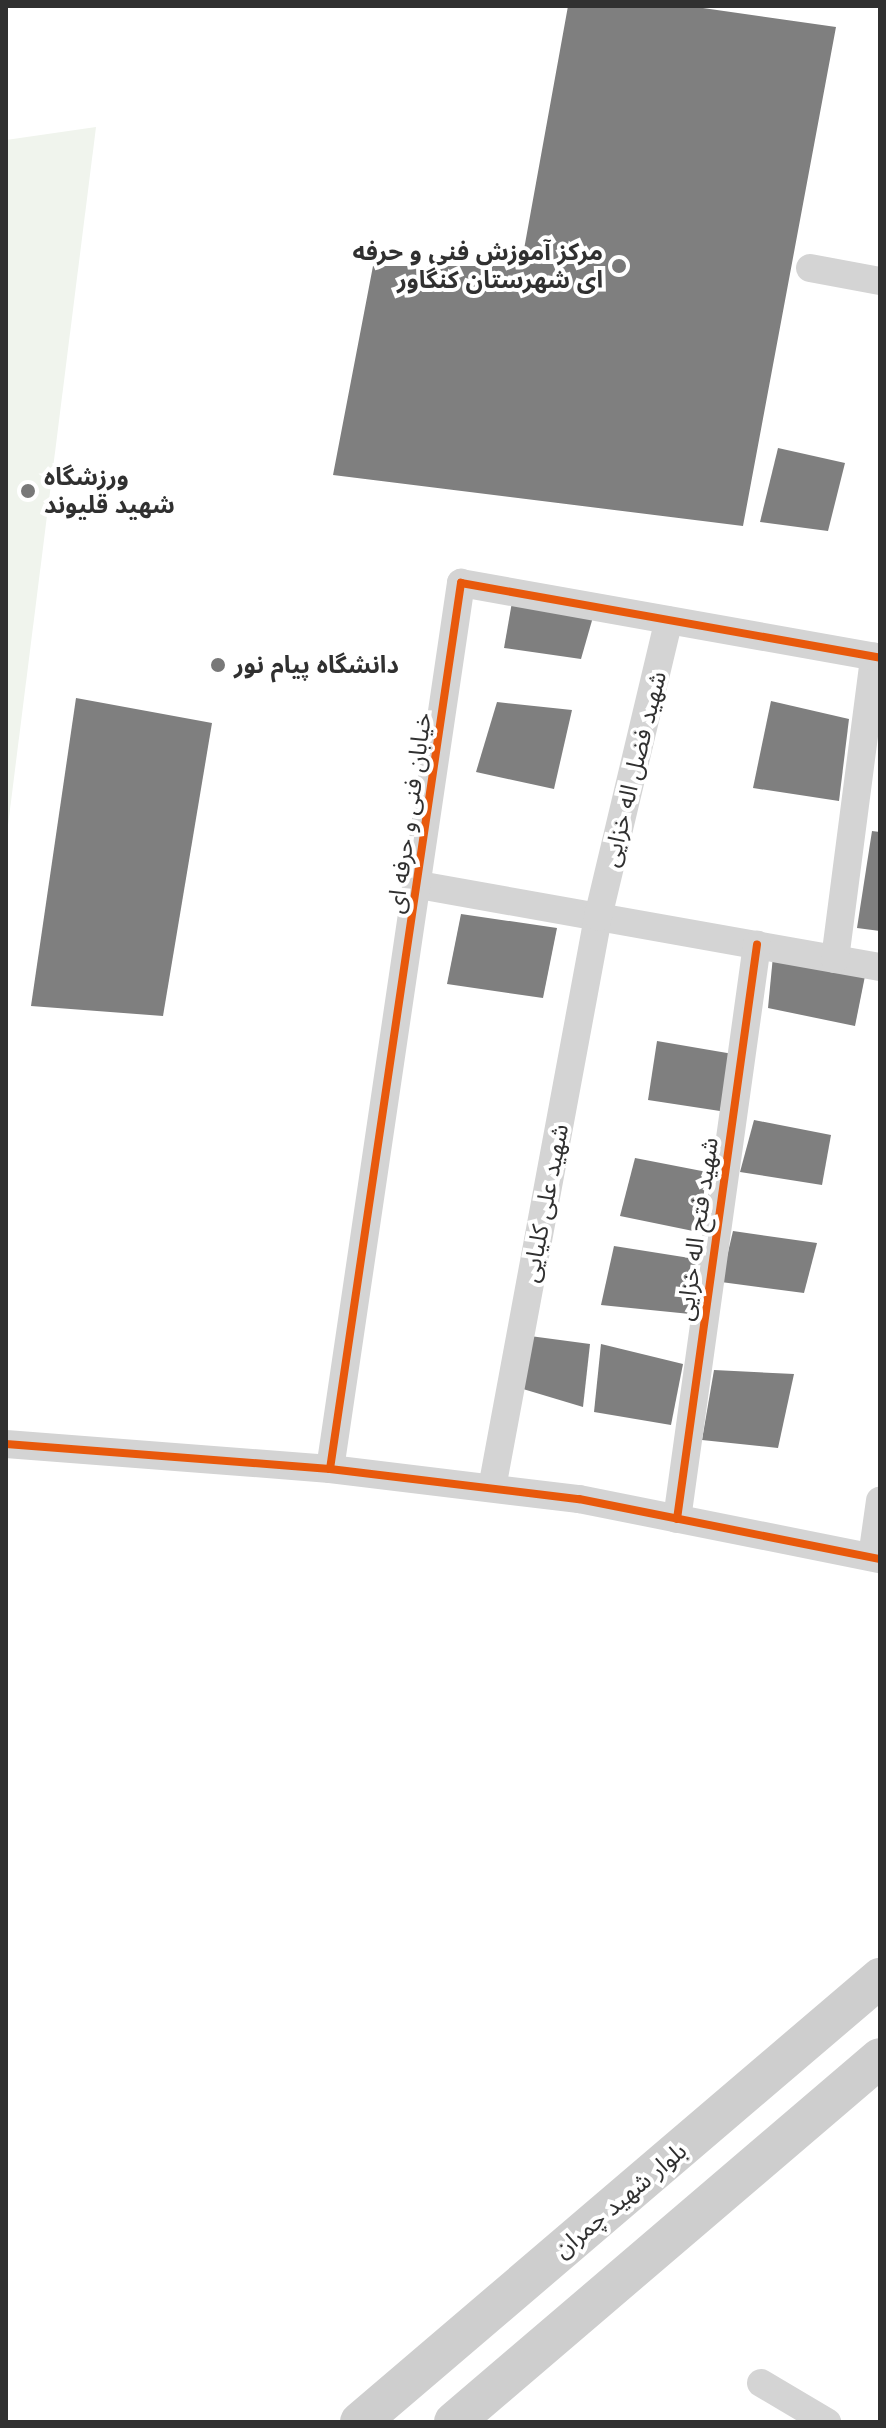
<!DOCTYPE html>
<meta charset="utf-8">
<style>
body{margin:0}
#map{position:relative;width:886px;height:2428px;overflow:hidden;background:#fff;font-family:Quicksand,"Noto Sans Arabic",sans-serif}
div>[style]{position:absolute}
.green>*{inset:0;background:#f0f4ed}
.building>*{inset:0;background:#7f7f7f}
.minor>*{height:28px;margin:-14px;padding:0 14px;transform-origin:14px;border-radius:14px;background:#d4d4d4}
.secondary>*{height:40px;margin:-20px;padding:0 20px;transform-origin:20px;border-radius:20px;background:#cecece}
.cycleway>*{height:8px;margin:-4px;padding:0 4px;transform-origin:4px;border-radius:4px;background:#e8590c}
.dots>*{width:22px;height:22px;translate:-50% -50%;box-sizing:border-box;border:4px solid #fff;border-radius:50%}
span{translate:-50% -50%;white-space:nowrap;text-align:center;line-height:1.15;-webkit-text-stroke:8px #fff;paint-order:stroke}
.poi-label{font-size:24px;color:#303030;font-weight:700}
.right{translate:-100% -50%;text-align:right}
.left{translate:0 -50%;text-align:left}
.street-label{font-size:24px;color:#303030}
.frame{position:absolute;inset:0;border:8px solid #303030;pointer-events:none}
</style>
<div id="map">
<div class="green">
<div style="clip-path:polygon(96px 127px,6px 841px,6px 140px)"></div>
</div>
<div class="building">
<div style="clip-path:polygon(568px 6px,689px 6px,836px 27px,743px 526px,333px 475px,373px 266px,521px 266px)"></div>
<div style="clip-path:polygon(778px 448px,845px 463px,828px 531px,760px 522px)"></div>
<div style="clip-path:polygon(512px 602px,593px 617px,581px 659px,504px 648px)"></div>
<div style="clip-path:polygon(76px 698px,212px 723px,163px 1016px,31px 1006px)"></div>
<div style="clip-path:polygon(771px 701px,849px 719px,839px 801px,753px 788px)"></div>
<div style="clip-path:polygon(497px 702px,572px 710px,554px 789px,476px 772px)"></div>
<div style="clip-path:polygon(872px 831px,880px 832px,880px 931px,857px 928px)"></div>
<div style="clip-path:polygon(461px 914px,557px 928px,543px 998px,447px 984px)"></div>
<div style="clip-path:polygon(773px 956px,866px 971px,855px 1026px,768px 1008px)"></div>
<div style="clip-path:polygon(657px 1041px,733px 1054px,720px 1111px,648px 1100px)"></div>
<div style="clip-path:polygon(754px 1120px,831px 1135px,822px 1185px,740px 1172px)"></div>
<div style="clip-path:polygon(635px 1158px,707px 1172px,698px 1232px,620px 1216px)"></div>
<div style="clip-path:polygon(733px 1231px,817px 1243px,804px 1293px,721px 1282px)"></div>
<div style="clip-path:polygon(614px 1246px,696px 1259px,690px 1314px,601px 1305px)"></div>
<div style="clip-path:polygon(515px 1334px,590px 1344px,583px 1407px,503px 1383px)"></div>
<div style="clip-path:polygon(601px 1344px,683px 1364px,671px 1425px,594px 1412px)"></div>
<div style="clip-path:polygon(714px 1370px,794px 1374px,778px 1448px,702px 1440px)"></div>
</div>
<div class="minor">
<div style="left:810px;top:268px;width:71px;rotate:10.5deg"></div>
<div style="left:419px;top:885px;width:468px;rotate:10.1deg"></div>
<div style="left:835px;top:959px;width:305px;rotate:-82.6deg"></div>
<div style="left:6px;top:1444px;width:325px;rotate:4.4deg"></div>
<div style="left:330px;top:1469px;width:251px;rotate:6.9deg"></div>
<div style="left:579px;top:1499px;width:307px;rotate:11.3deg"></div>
<div style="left:330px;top:1469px;width:896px;rotate:-81.59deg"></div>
<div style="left:461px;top:583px;width:426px;rotate:10.1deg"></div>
<div style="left:492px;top:1488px;width:581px;rotate:-79.48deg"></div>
<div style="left:598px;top:917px;width:305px;rotate:-76.6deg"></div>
<div style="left:677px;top:1519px;width:580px;rotate:-82.07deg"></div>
<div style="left:872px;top:1557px;width:57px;rotate:-81.9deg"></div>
<div style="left:761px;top:2383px;width:77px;rotate:30.6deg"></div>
</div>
<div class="secondary">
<div style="left:360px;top:2422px;width:684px;rotate:-40.49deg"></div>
<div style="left:454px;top:2422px;width:560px;rotate:-40.51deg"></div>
</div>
<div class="cycleway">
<div style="left:6px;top:1444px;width:325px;rotate:4.4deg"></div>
<div style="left:330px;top:1469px;width:251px;rotate:6.9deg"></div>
<div style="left:579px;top:1499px;width:307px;rotate:11.3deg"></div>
<div style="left:330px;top:1469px;width:896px;rotate:-81.59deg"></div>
<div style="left:461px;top:583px;width:426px;rotate:10.1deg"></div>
<div style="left:677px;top:1519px;width:580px;rotate:-82.07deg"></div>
</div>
<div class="dots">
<div style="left:619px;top:266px;background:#787878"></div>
<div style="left:28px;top:491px;background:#787878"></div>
<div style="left:218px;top:665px;background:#787878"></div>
</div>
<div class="poi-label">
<span class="right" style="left:603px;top:266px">مرکز آموزش فنی و حرفه<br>ای شهرستان کنگاور</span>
<span class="left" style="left:44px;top:491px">ورزشگاه<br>شهید قلیوند</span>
<span class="left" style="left:234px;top:665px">دانشگاه پیام نور</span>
</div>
<div class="street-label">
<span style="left:634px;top:769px;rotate:-76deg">شهید فضل اله خزایی</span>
<span style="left:409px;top:813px;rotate:-82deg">خیابان فنی و حرفه ای</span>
<span style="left:545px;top:1203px;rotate:-79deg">شهید علی کلیایی</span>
<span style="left:697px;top:1229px;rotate:-82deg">شهید فتح اله خزایی</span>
<span style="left:620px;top:2200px;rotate:-40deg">بلوار شهید چمران</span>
</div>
<div class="frame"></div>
</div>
